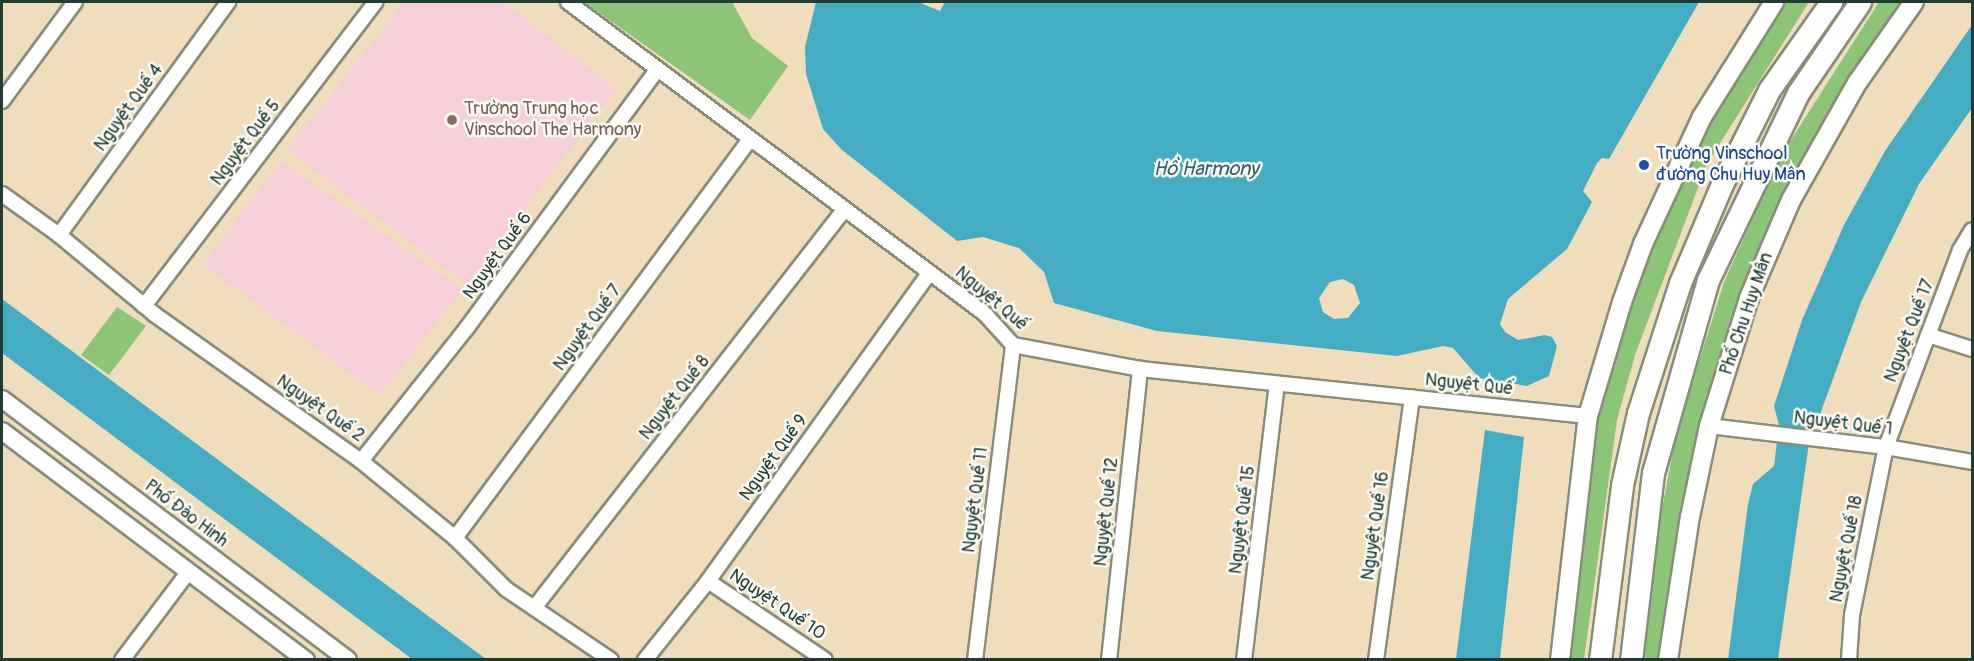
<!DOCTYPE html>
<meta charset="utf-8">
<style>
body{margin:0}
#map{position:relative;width:1974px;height:661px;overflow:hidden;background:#efddbc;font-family:Pangolin,sans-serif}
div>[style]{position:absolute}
.built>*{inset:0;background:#f6cfd8}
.green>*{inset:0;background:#8dc578}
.water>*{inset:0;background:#44adc3}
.roads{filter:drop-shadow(2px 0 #878d78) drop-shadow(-2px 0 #878d78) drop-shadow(0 2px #878d78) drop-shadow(0 -2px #878d78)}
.minor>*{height:14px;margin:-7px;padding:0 7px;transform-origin:7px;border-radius:7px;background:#fff}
.tertiary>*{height:16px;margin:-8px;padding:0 8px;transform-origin:8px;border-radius:8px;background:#fff}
.secondary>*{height:18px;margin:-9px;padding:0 9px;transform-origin:9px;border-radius:9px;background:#fff}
.primary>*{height:21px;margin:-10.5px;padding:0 10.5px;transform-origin:10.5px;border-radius:10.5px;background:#fff}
.dots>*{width:16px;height:16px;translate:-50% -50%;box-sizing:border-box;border:3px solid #fdfcf7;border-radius:50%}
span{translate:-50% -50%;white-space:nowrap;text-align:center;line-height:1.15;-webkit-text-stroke:5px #fdfcf7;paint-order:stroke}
.street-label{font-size:18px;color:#1f3d34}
.education-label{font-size:18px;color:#785e54}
.left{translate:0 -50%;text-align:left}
.transit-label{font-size:18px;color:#164399}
.water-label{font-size:20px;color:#2c6466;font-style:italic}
.frame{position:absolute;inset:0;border:3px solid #1f3d34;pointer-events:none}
</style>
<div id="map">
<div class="built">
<div style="clip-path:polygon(405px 2px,504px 2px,616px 90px,466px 284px,287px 150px)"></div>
<div style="clip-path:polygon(281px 161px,462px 289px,380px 396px,203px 264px)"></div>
</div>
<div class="green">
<div style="clip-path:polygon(584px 2px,732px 2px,752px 38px,788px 66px,750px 120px)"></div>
<div style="clip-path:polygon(1786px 2px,1809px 2px,1707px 164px,1635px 355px,1617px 420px,1584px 659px,1566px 660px,1578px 541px,1598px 417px,1627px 319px,1651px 247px,1709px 119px)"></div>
<div style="clip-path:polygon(1879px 2px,1900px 2px,1780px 199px,1735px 308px,1693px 452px,1659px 659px,1639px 660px,1647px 588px,1676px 435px,1724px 282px,1782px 154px)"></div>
<div style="clip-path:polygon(117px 307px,146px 326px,109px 375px,81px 355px)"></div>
</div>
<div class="water">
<div style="clip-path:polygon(evenodd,816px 2px,918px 2px,940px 11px,945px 2px,1699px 2px,1609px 159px,1602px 158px,1597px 163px,1583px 191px,1592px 202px,1567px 249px,1508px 299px,1500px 324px,1505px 332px,1518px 340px,1545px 335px,1552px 337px,1557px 346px,1549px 376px,1527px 386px,1479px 378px,1453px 348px,1443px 346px,1397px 356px,1157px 331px,1054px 303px,1044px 272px,1019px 248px,983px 237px,957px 241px,841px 149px,823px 129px,806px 74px,805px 47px,816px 2px,1343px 279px,1354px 285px,1360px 303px,1348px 318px,1334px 319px,1323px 312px,1319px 298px,1330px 282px,1343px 279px)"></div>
<div style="clip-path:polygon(1972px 25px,1972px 108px,1919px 184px,1861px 302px,1818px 420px,1811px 429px,1778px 659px,1728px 660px,1748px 504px,1753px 484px,1774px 466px,1779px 425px,1774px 406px,1802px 320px,1844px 225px,1885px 151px)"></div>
<div style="clip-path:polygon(2px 299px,486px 659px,412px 659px,2px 353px)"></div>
<div style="clip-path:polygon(1485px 430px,1524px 437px,1500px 659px,1456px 659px)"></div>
</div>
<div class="roads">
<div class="minor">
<div style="left:568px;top:2px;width:521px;rotate:36.8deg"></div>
<div style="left:985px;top:314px;width:42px;rotate:47.9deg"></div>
<div style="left:1013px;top:345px;width:129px;rotate:10.7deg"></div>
<div style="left:1140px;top:369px;width:450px;rotate:6deg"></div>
<div style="left:2px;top:101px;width:123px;rotate:-53.6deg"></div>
<div style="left:2px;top:194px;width:70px;rotate:35.7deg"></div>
<div style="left:59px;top:235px;width:124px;rotate:39.7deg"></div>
<div style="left:154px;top:314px;width:254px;rotate:35.4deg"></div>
<div style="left:361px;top:461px;width:122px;rotate:39.3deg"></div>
<div style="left:455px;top:538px;width:72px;rotate:45deg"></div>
<div style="left:506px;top:589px;width:127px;rotate:34.1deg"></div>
<div style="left:59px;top:235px;width:288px;rotate:-54deg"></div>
<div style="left:144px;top:306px;width:382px;rotate:-52.7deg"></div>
<div style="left:1928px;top:335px;width:46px;rotate:17.7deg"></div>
<div style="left:1709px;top:426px;width:178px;rotate:6.8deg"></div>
<div style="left:1886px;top:447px;width:87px;rotate:9.9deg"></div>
<div style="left:361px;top:461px;width:169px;rotate:-51.5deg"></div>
<div style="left:466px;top:329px;width:323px;rotate:-53.6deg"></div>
<div style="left:455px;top:538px;width:496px;rotate:-53.5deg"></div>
<div style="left:708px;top:581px;width:141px;rotate:34deg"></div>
<div style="left:534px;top:608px;width:504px;rotate:-52.09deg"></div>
<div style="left:122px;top:660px;width:111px;rotate:-53deg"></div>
<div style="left:645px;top:660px;width:101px;rotate:-51.4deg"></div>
<div style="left:708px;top:581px;width:378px;rotate:-54.3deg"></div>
<div style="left:975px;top:660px;width:317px;rotate:-83.1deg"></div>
<div style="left:1109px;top:660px;width:293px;rotate:-83.9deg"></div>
<div style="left:1244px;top:660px;width:278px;rotate:-83.2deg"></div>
<div style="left:1376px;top:660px;width:265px;rotate:-82.2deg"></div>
<div style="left:1849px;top:660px;width:45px;rotate:-86.2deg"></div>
<div style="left:1852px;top:615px;width:171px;rotate:-78.6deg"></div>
<div style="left:1886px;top:447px;width:210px;rotate:-69.4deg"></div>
<div style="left:1960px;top:250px;width:23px;rotate:-59deg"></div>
</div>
<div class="tertiary">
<div style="left:2px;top:399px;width:433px;rotate:37deg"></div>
<div style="left:2px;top:431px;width:381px;rotate:37deg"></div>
</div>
<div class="secondary">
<div style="left:1560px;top:660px;width:246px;rotate:-83.5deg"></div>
<div style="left:1588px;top:416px;width:119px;rotate:-73.4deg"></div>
<div style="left:1622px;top:302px;width:62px;rotate:-70.1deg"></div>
<div style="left:1643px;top:244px;width:140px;rotate:-65.1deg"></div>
<div style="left:1702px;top:117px;width:136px;rotate:-57.9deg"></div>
<div style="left:1668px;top:660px;width:145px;rotate:-81.3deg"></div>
<div style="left:1690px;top:517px;width:93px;rotate:-78.2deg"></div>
<div style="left:1709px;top:426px;width:134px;rotate:-72.6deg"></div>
<div style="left:1749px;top:298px;width:107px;rotate:-66.8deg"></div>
<div style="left:1791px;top:200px;width:134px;rotate:-60.6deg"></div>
<div style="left:1857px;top:83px;width:99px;rotate:-54.9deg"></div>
</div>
<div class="primary">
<div style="left:1600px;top:660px;width:176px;rotate:-82.8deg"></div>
<div style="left:1622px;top:485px;width:74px;rotate:-77.5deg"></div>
<div style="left:1638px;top:413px;width:137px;rotate:-72.1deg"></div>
<div style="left:1680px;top:283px;width:108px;rotate:-67deg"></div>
<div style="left:1722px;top:184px;width:105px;rotate:-63.4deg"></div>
<div style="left:1769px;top:90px;width:108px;rotate:-54.8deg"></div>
<div style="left:1631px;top:660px;width:188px;rotate:-83.3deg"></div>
<div style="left:1653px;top:473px;width:201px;rotate:-74.1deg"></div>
<div style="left:1708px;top:280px;width:208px;rotate:-64.3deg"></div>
<div style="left:1798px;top:93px;width:110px;rotate:-55.7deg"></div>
</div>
</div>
<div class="dots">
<div style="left:452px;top:120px;background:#8d6e63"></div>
<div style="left:1644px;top:165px;background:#1a4fb4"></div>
</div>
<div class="street-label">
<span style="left:129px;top:108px;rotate:-54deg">Nguyệt Quế 4</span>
<span style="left:246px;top:143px;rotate:-53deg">Nguyệt Quế 5</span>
<span style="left:498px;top:256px;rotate:-54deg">Nguyệt Quế 6</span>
<span style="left:991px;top:299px;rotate:40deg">Nguyệt Quế</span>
<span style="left:1747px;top:314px;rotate:-71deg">Phố Chu Huy Mân</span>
<span style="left:588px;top:328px;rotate:-54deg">Nguyệt Quế 7</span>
<span style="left:1910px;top:331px;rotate:-69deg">Nguyệt Quế 17</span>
<span style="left:1469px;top:385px;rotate:6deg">Nguyệt Quế</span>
<span style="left:675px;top:398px;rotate:-52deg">Nguyệt Quế 8</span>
<span style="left:320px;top:409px;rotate:35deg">Nguyệt Quế 2</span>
<span style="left:1843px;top:424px;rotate:7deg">Nguyệt Quế 1</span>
<span style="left:774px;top:458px;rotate:-54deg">Nguyệt Quế 9</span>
<span style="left:976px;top:500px;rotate:-83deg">Nguyệt Quế 11</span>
<span style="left:1107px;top:512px;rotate:-84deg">Nguyệt Quế 12</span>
<span style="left:186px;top:514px;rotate:37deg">Phố Đào Hinh</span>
<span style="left:1243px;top:520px;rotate:-83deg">Nguyệt Quế 15</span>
<span style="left:1376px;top:526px;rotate:-82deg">Nguyệt Quế 16</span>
<span style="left:1847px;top:549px;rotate:-79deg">Nguyệt Quế 18</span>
<span style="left:777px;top:605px;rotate:34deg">Nguyệt Quế 10</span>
</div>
<div class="education-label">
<span class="left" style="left:464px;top:120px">Trường Trung học<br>Vinschool The Harmony</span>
</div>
<div class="transit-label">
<span class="left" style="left:1656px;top:165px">Trường Vinschool<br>đường Chu Huy Mân</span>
</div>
<div class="water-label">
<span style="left:1206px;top:168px">Hồ Harmony</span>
</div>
<div class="frame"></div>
</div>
